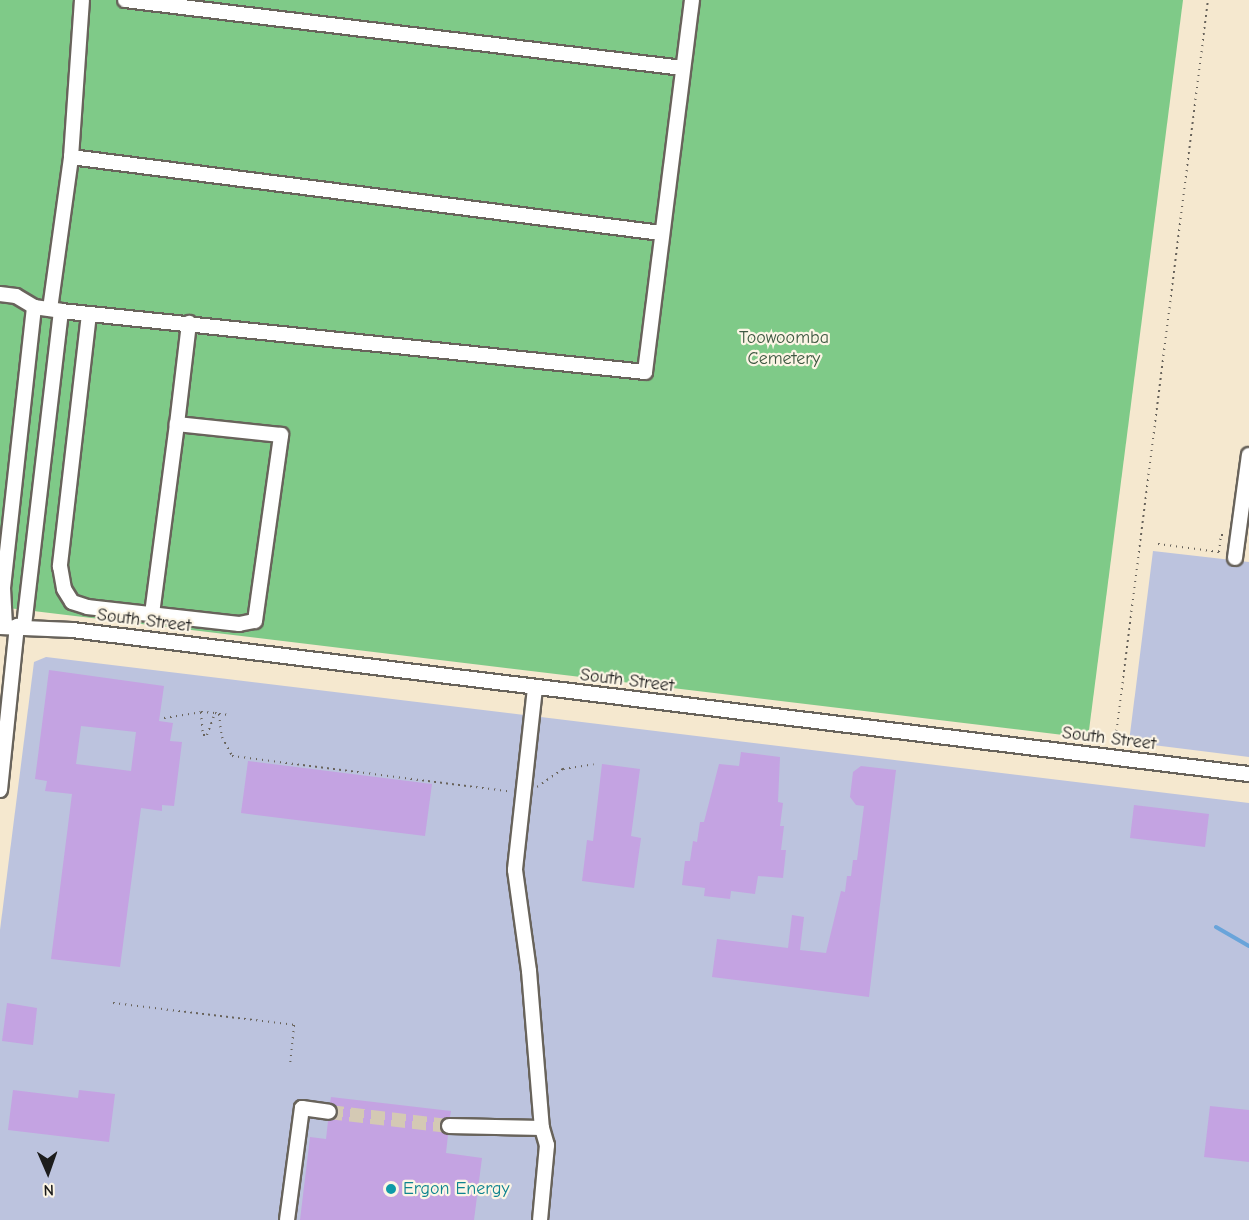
<!DOCTYPE html>
<style>
body{margin:0}
#map{position:relative;width:1249px;height:1220px;overflow:hidden;background:#f5e8cf;font-family:"Comic Neue",sans-serif}
div>[style]{position:absolute}
.industrial>*{inset:0;background:#bcc3de}
.green>*{inset:0;background:#7fca88}
.stream>*{height:4px;margin:-2px;padding:0 2px;transform-origin:2px;border-radius:2px;background:#69a4da}
.building>*{inset:0;background:#c4a3e2}
.minor-tunnel>*{height:14px;margin-top:-7px;transform-origin:0;background:repeating-linear-gradient(90deg,#d4c9b4 0 14px,transparent 0 21px)}
.path>*{height:2px;margin-top:-1px;transform-origin:0;background:repeating-linear-gradient(90deg,#68635b 0 1.5px,transparent 0 6px)}
.roads{filter:drop-shadow(2px 0 #68635b) drop-shadow(-2px 0 #68635b) drop-shadow(0 2px #68635b) drop-shadow(0 -2px #68635b)}
.minor>*{height:14px;margin:-7px;padding:0 7px;transform-origin:7px;border-radius:7px;background:#fff}
.dots>*{width:16px;height:16px;translate:-50% -50%;box-sizing:border-box;border:3px solid #fcf5e5;border-radius:50%}
span{translate:-50% -50%;white-space:nowrap;text-align:center;line-height:1.15;-webkit-text-stroke:4.5px #fcf5e5;paint-order:stroke}
.park-label{font-size:18px;color:#3f5942}
.street-label{font-size:18px;color:#1c1c1c}
.culture-label{font-size:18px;color:#0d838f}
.left{translate:0 -50%;text-align:left}
.north{position:absolute;left:18px;top:1142px;width:60px;height:60px;-webkit-text-stroke:4px #fcf5e5;paint-order:stroke;rotate:178deg;font-size:16px;font-weight:700;line-height:24px;text-align:center;color:#1c1c1c}
.north::after{content:'';display:block;margin:auto;width:21px;height:27px;background:#1c1c1c;clip-path:polygon(50% 0,100% 100%,50% 72%,0 100%)}
</style>
<div id="map">
<div class="industrial">
<div style="clip-path:polygon(1153px 551px,1249px 562px,1249px 757px,1129px 742px)"></div>
<div style="clip-path:polygon(46px 657px,1249px 803px,1249px 1220px,0 1220px,0 930px,34px 662px)"></div>
</div>
<div class="green">
<div style="clip-path:polygon(0 0,1183px 0,1088px 738px,0 607px)"></div>
</div>
<div class="stream">
<div style="left:1216px;top:927px;width:38px;rotate:30deg"></div>
</div>
<div class="building">
<div style="clip-path:polygon(evenodd,49px 670px,164px 686px,159px 721px,173px 723px,170px 741px,182px 742px,174px 806px,162px 805px,162px 811px,141px 808px,120px 967px,51px 959px,72px 794px,45px 791px,47px 781px,35px 779px,49px 670px,81px 726px,136px 732px,131px 771px,76px 764px,81px 726px)"></div>
<div style="clip-path:polygon(741px 752px,780px 757px,778px 802px,783px 803px,780px 826px,784px 826px,781px 850px,786px 850px,783px 878px,758px 876px,755px 894px,731px 891px,730px 899px,704px 896px,705px 888px,682px 885px,685px 861px,690px 861px,693px 841px,697px 842px,700px 822px,704px 822px,719px 764px,739px 766px)"></div>
<div style="clip-path:polygon(248px 761px,432px 784px,425px 836px,241px 813px)"></div>
<div style="clip-path:polygon(602px 764px,640px 769px,631px 836px,641px 838px,634px 888px,582px 881px,587px 840px,593px 841px)"></div>
<div style="clip-path:polygon(861px 766px,896px 770px,869px 997px,712px 977px,717px 939px,788px 948px,792px 915px,804px 917px,800px 950px,826px 953px,841px 891px,845px 892px,847px 876px,851px 876px,853px 860px,857px 860px,864px 806px,856px 805px,850px 797px,853px 772px)"></div>
<div style="clip-path:polygon(1134px 805px,1209px 814px,1205px 847px,1130px 838px)"></div>
<div style="clip-path:polygon(7px 1003px,37px 1008px,33px 1045px,2px 1041px)"></div>
<div style="clip-path:polygon(13px 1090px,78px 1098px,79px 1090px,115px 1094px,109px 1142px,8px 1130px)"></div>
<div style="clip-path:polygon(331px 1097px,451px 1111px,450px 1117px,440px 1125px,448px 1135px,446px 1153px,482px 1158px,474px 1220px,300px 1220px,310px 1137px,326px 1139px,328px 1121px,338px 1114px,330px 1103px)"></div>
<div style="clip-path:polygon(1210px 1106px,1249px 1110px,1249px 1162px,1204px 1157px)"></div>
</div>
<div class="minor-tunnel">
<div style="left:329px;top:1112px;width:121px;rotate:6.7deg"></div>
</div>
<div class="path">
<div style="left:1158px;top:544px;width:62px;rotate:7.5deg"></div>
<div style="left:1219px;top:552px;width:17px;rotate:-83deg"></div>
<div style="left:1221px;top:535px;width:4px"></div>
<div style="left:201px;top:712px;width:14px;rotate:4deg"></div>
<div style="left:219px;top:714px;width:10px;rotate:6deg"></div>
<div style="left:164px;top:718px;width:37px;rotate:-9deg"></div>
<div style="left:201px;top:712px;width:23px;rotate:85deg"></div>
<div style="left:203px;top:735px;width:4px"></div>
<div style="left:207px;top:735px;width:23px;rotate:-70deg"></div>
<div style="left:215px;top:713px;width:4px;rotate:14deg"></div>
<div style="left:219px;top:714px;width:23px;rotate:83deg"></div>
<div style="left:222px;top:737px;width:21px;rotate:62deg"></div>
<div style="left:232px;top:756px;width:282px;rotate:7.3deg"></div>
<div style="left:1115px;top:743px;width:749px;rotate:-82.87deg"></div>
<div style="left:537px;top:787px;width:32px;rotate:-35deg"></div>
<div style="left:563px;top:769px;width:31px;rotate:-9deg"></div>
<div style="left:113px;top:1003px;width:182px;rotate:6.9deg"></div>
<div style="left:294px;top:1025px;width:40px;rotate:95.7deg"></div>
</div>
<div class="roads">
<div class="minor">
<div style="left:125px;top:0;width:562px;rotate:6.95deg"></div>
<div style="left:71px;top:157px;width:595px;rotate:7.34deg"></div>
<div style="left:0;top:294px;width:16px;rotate:7deg"></div>
<div style="left:16px;top:296px;width:21px;rotate:31deg"></div>
<div style="left:34px;top:307px;width:27px;rotate:8deg"></div>
<div style="left:61px;top:311px;width:587px;rotate:5.96deg"></div>
<div style="left:645px;top:372px;width:375px;rotate:-82.8deg"></div>
<div style="left:50px;top:309px;width:153px;rotate:-82.1deg"></div>
<div style="left:71px;top:157px;width:157px;rotate:-86deg"></div>
<div style="left:89px;top:314px;width:254px;rotate:96.6deg"></div>
<div style="left:60px;top:566px;width:23px;rotate:80deg"></div>
<div style="left:64px;top:589px;width:15px;rotate:58deg"></div>
<div style="left:72px;top:602px;width:16px;rotate:18deg"></div>
<div style="left:87px;top:607px;width:153px;rotate:6.4deg"></div>
<div style="left:239px;top:624px;width:16px;rotate:-11deg"></div>
<div style="left:255px;top:621px;width:188px;rotate:-82deg"></div>
<div style="left:281px;top:435px;width:105px;rotate:-174deg"></div>
<div style="left:177px;top:424px;width:191px;rotate:97.5deg"></div>
<div style="left:177px;top:424px;width:102px;rotate:-83.2deg"></div>
<div style="left:1235px;top:558px;width:104px;rotate:-82.3deg"></div>
<div style="left:5px;top:626px;width:38px;rotate:-93deg"></div>
<div style="left:3px;top:588px;width:283px;rotate:-83.7deg"></div>
<div style="left:24px;top:626px;width:317px;rotate:-83.3deg"></div>
<div style="left:0;top:627px;width:72px;rotate:2.4deg"></div>
<div style="left:72px;top:630px;width:1186px;rotate:6.98deg"></div>
<div style="left:535px;top:688px;width:183px;rotate:96.3deg"></div>
<div style="left:515px;top:870px;width:102px;rotate:82.1deg"></div>
<div style="left:529px;top:971px;width:158px;rotate:85.3deg"></div>
<div style="left:0;top:790px;width:165px;rotate:-84.1deg"></div>
<div style="left:449px;top:1126px;width:93px;rotate:1.2deg"></div>
<div style="left:542px;top:1128px;width:18px;rotate:74deg"></div>
<div style="left:547px;top:1145px;width:75px;rotate:95.3deg"></div>
<div style="left:287px;top:1220px;width:113px;rotate:-82.4deg"></div>
<div style="left:302px;top:1108px;width:27px;rotate:8deg"></div>
</div>
</div>
<div class="dots">
<div style="left:391px;top:1189px;background:#0f9aa8"></div>
</div>
<div class="park-label">
<span style="left:784px;top:349px">Toowoomba<br>Cemetery</span>
</div>
<div class="street-label">
<span style="left:144px;top:621px;rotate:7deg">South Street</span>
<span style="left:627px;top:681px;rotate:7deg">South Street</span>
<span style="left:1109px;top:739px;rotate:7deg">South Street</span>
</div>
<div class="culture-label">
<span class="left" style="left:403px;top:1189px">Ergon Energy</span>
</div>
<div class="north">N</div>
</div>
